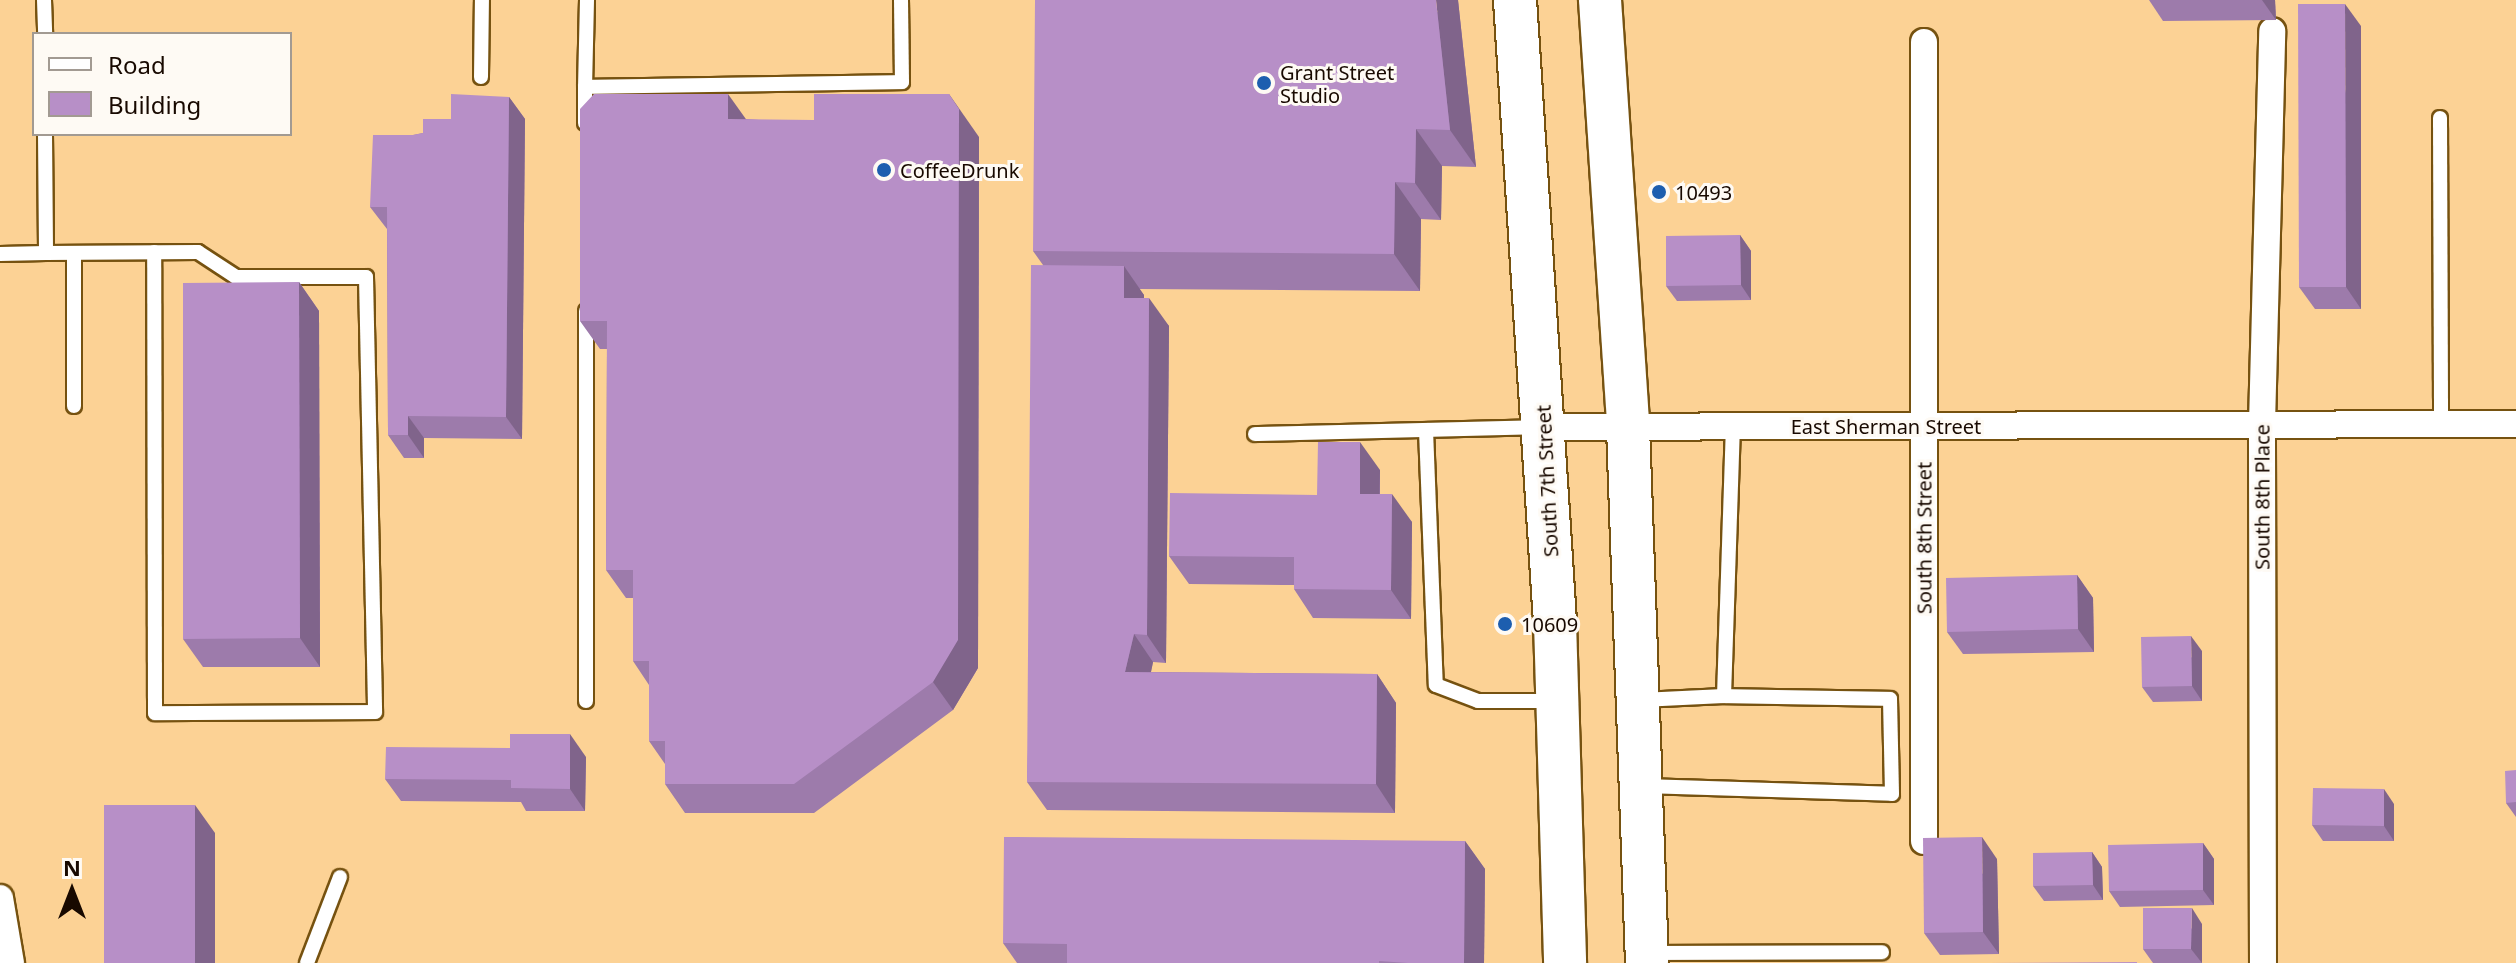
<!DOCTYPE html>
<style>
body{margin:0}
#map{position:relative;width:2516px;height:963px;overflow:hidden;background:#fcd295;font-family:"Noto Sans",sans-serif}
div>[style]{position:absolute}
.roads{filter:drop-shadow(2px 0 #765210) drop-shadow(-2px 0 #765210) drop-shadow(0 2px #765210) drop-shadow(0 -2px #765210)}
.lane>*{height:14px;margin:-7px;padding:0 7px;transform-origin:7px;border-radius:7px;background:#fff}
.street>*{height:26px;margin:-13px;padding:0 13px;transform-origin:13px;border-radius:13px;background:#fff}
.primary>*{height:42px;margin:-21px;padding:0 21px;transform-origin:21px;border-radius:21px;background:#fff}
.wall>*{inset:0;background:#9d7bab}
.shaded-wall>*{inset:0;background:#80648b}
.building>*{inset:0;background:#b78fc7}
.dots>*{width:22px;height:22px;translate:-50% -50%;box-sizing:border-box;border:4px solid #fefaf4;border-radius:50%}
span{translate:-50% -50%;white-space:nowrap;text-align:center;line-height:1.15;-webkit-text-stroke:6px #fefaf4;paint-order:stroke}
.poi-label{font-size:20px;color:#180900}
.left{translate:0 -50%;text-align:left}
.street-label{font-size:20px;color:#180900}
.legend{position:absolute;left:32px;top:32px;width:260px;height:104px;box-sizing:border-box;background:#fefaf4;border:2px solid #a29a92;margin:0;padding:10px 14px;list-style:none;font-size:24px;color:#180900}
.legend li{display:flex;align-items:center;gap:16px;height:40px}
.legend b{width:40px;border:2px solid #a29a92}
.north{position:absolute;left:32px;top:851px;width:80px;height:80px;-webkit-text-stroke:6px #fefaf4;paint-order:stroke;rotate:0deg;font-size:22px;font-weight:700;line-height:32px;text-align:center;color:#180900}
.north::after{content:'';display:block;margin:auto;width:28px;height:36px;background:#180900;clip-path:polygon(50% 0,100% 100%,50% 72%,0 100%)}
</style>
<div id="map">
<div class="roads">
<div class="lane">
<div style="left:44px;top:0;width:34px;rotate:88deg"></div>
<div style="left:587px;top:0;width:87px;rotate:91.3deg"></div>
<div style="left:585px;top:87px;width:317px;rotate:-0.9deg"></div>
<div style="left:902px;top:82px;width:82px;rotate:-90.7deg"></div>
<div style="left:481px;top:77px;width:77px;rotate:-89.3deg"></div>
<div style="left:585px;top:87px;width:36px;rotate:90deg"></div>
<div style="left:2440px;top:118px;width:306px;rotate:89.8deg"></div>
<div style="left:45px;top:134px;width:119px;rotate:89.5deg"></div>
<div style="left:74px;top:253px;width:153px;rotate:90deg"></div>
<div style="left:0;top:254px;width:46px;rotate:-1.2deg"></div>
<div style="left:46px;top:253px;width:152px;rotate:-0.4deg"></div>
<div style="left:198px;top:252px;width:45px;rotate:33.3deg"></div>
<div style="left:236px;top:277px;width:130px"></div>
<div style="left:366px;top:277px;width:435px;rotate:88.8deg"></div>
<div style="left:375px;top:712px;width:220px;rotate:179.7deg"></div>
<div style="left:155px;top:713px;width:461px;rotate:-90.1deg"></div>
<div style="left:586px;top:311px;width:390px;rotate:90deg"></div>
<div style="left:1426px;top:430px;width:255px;rotate:87.8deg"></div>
<div style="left:1436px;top:685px;width:45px;rotate:20.9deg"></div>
<div style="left:1478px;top:701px;width:75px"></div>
<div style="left:1255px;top:434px;width:284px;rotate:-1.4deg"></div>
<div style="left:1641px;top:700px;width:83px;rotate:-2.8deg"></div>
<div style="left:1643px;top:786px;width:249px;rotate:1.8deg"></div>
<div style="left:1892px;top:794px;width:95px;rotate:-91.2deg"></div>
<div style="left:1890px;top:699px;width:166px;rotate:-179deg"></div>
<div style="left:1724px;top:696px;width:269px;rotate:-88.1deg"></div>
<div style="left:1651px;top:953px;width:231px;rotate:-0.2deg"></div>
<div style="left:307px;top:963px;width:92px;rotate:-69deg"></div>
</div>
<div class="street">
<div style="left:1924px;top:42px;width:799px;rotate:90deg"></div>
<div style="left:1544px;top:427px;width:972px;rotate:-0.18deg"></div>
<div style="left:0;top:898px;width:66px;rotate:80.4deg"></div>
<div style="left:2263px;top:963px;width:539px;rotate:-90.11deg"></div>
<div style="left:2262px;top:424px;width:393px;rotate:-88.5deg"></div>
</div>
<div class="primary">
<div style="left:1515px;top:0;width:623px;rotate:86.32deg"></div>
<div style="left:1555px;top:622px;width:341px;rotate:88.3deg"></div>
<div style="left:1600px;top:0;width:428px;rotate:86.2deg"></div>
<div style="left:1628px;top:427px;width:536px;rotate:87.97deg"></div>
</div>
</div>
<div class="wall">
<div style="clip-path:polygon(1458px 0,1476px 167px,1442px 166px,1441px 220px,1421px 219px,1420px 291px,1139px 289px,1144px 295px,1144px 298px,1169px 326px,1166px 663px,1153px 662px,1151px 672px,1377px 674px,1396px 703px,1395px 813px,1047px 810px,1027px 782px,1043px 265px,1033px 251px)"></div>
<div style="clip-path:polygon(2149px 0,2275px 0,2276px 20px,2163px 21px)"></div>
<div style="clip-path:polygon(2361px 26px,2361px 309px,2315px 309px,2299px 287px)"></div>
<div style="clip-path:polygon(509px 97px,525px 119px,522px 439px,424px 438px,424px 458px,404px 458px,388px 435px,387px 229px,370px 207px,413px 135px,423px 133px,451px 119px)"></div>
<div style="clip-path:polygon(746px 119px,979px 137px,978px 668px,953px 710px,814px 813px,685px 813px,665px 784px,665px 764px,649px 741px,649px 685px,633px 661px,633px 598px,626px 598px,606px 570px,607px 349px,600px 349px,580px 321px)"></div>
<div style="clip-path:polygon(1740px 235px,1751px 251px,1751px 300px,1677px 301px,1666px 286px)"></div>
<div style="clip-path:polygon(299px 282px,319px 311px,320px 667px,203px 667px,183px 639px)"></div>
<div style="clip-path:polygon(1380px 470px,1380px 494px,1412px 522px,1411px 619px,1313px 618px,1294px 589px,1294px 585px,1189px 584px,1169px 556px)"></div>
<div style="clip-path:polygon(2077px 575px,2093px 598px,2094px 652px,1963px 654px,1947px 632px)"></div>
<div style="clip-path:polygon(2202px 651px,2202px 701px,2153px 702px,2142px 687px)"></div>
<div style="clip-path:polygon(586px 757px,585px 811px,526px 811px,521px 802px,401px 801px,385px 779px)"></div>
<div style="clip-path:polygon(2516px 770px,2516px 817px,2506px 803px)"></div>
<div style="clip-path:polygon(2394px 804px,2394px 841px,2323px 841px,2312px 825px)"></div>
<div style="clip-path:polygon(1465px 841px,1485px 869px,1484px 963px,1017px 963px,1003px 943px)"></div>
<div style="clip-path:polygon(2203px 843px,2214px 859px,2214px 905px,2120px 907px,2109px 891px)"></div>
<div style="clip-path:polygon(2092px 852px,2102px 867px,2103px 900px,2044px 901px,2033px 886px)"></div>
<div style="clip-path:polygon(1997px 859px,1999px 954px,1940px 955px,1924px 933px)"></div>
<div style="clip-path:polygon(2202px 924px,2202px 963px,2153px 963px,2143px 949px)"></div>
</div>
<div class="shaded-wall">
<div style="clip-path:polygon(1436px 0,1458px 0,1476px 167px,1450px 130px)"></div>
<div style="clip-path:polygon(2262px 0,2275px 0,2276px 20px)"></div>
<div style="clip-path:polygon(2345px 4px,2361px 26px,2361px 309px,2346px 287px)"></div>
<div style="clip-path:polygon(728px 94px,748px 122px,728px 119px)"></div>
<div style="clip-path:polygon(949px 94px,979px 137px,978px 668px,953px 710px,933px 682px)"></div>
<div style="clip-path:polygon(509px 97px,525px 119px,522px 439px,506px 417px)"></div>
<div style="clip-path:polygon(1416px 129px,1442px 166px,1441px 220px,1415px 183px)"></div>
<div style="clip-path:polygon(1395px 182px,1421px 219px,1420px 291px,1394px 254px)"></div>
<div style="clip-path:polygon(1740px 235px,1751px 251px,1751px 300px,1741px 285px)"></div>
<div style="clip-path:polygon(1124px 266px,1144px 295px,1144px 326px,1124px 298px)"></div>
<div style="clip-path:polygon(299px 282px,319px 311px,320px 667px,300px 638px)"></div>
<div style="clip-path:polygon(1149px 298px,1169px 326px,1166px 663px,1147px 635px)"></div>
<div style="clip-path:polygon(408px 416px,424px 438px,424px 458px,408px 435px)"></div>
<div style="clip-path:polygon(1360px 442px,1380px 470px,1379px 522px,1360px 494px)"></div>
<div style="clip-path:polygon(1392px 494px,1412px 522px,1411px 619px,1391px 590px)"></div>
<div style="clip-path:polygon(2077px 575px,2093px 598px,2094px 652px,2078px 629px)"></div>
<div style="clip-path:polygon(1134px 634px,1153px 662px,1145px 700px,1125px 672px)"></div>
<div style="clip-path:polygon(2191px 636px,2202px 651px,2202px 701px,2192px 686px)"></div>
<div style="clip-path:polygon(1377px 674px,1396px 703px,1395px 813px,1376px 784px)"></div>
<div style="clip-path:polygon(570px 734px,586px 757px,585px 811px,570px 789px)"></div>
<div style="clip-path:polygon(2384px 789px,2394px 804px,2394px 841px,2384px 826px)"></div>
<div style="clip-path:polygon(195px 805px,215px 833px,215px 963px,195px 963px)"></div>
<div style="clip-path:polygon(1982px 837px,1997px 859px,1999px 954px,1983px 932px)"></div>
<div style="clip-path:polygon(1465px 841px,1485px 869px,1484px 963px,1464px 963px)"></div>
<div style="clip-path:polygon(2203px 843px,2214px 859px,2214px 905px,2203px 890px)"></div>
<div style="clip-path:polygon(2092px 852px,2102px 867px,2103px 900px,2093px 885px)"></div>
<div style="clip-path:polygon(2192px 908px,2202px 924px,2202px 963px,2191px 949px)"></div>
</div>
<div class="building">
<div style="clip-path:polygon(1035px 0,1436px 0,1450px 130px,1416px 129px,1415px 183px,1395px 182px,1394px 254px,1033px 251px)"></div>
<div style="clip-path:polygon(2298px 4px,2345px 4px,2346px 287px,2299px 287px)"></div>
<div style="clip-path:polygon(451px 94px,509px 97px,506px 417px,408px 416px,408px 435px,388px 435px,387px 207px,370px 207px,373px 135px,413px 135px,423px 133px,423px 119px,451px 119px)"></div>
<div style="clip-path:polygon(594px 94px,728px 94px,728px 119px,814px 120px,814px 94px,949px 94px,959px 109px,958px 640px,933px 682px,794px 784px,665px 784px,665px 741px,649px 741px,649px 661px,633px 661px,633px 570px,606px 570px,607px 321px,580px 321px,580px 109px)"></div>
<div style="clip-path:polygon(1740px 235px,1741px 285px,1666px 286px,1666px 236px)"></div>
<div style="clip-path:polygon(1031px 265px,1124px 266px,1124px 298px,1149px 298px,1147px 635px,1134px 634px,1125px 672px,1377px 674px,1376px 784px,1027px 782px)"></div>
<div style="clip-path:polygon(299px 282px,300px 638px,183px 639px,183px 283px)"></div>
<div style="clip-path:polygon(1318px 442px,1360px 442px,1360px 494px,1392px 494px,1391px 590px,1294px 589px,1294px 557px,1169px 556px,1170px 493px,1317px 495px)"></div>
<div style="clip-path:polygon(2077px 575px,2078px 629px,1947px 632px,1946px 578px)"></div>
<div style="clip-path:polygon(2191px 636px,2192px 686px,2142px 687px,2141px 637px)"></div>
<div style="clip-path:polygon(510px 734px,570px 734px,570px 789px,511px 788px,511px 780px,385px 779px,386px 747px,510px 748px)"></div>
<div style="clip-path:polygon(2516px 770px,2516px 802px,2506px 803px,2505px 771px)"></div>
<div style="clip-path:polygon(2313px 788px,2384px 789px,2384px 826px,2312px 825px)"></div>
<div style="clip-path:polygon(104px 805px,195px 805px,195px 963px,104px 963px)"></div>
<div style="clip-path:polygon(1004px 837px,1465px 841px,1464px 963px,1408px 963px,1379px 961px,1379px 963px,1067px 963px,1067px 944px,1003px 943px)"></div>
<div style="clip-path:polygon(1982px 837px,1983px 932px,1924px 933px,1923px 838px)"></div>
<div style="clip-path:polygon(2203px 843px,2203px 890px,2109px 891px,2108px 845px)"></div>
<div style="clip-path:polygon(2092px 852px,2093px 885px,2033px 886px,2033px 853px)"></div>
<div style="clip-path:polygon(2143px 908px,2192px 908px,2191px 949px,2143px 949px)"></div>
<div style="clip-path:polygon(2137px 962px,2137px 963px,1987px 963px)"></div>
</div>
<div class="dots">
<div style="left:1264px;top:83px;background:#1d5eaf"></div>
<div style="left:884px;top:170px;background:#1d5eaf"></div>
<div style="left:1659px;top:192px;background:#1d5eaf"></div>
<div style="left:1505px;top:624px;background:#1d5eaf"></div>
</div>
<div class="poi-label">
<span class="left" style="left:1280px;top:84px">Grant Street<br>Studio</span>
<span class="left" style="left:900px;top:170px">CoffeeDrunk</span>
<span class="left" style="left:1675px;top:192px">10493</span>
<span class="left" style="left:1521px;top:624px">10609</span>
</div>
<div class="street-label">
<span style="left:1886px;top:426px">East Sherman Street</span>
<span style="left:1547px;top:481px;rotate:-93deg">South 7th Street</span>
<span style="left:2262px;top:497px;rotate:-90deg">South 8th Place</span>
<span style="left:1924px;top:538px;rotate:-90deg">South 8th Street</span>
</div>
<ul class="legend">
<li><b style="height:10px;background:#fff"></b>Road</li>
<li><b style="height:22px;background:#b78fc7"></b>Building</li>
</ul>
<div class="north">N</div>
</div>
